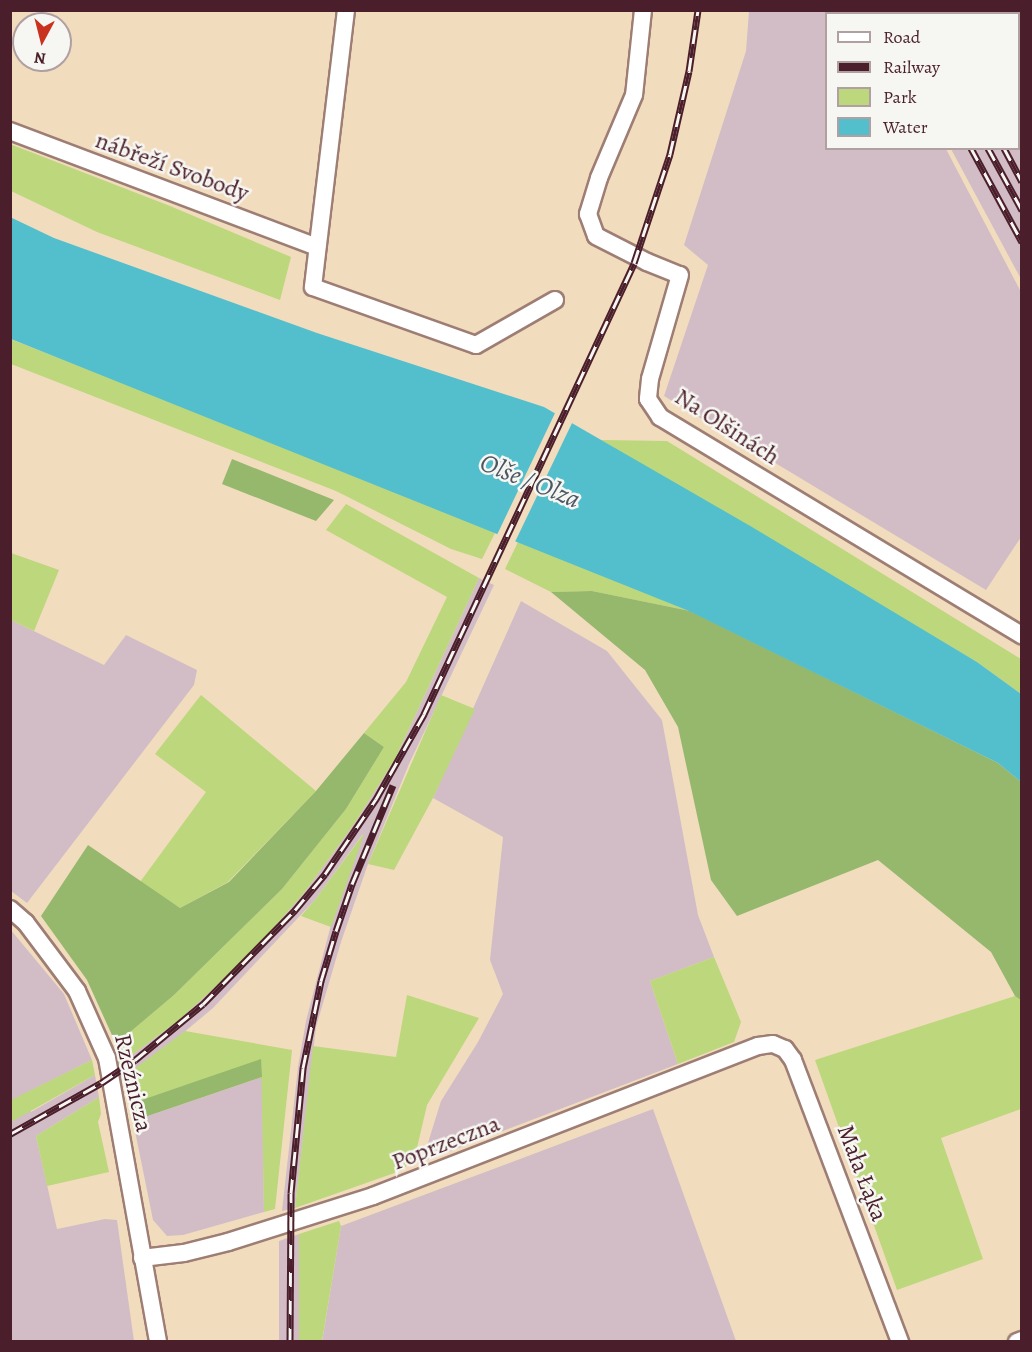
<!DOCTYPE html>
<meta charset="utf-8">
<style>
body{margin:0}
#map{position:relative;width:1032px;height:1352px;overflow:hidden;background:#f2dcbe;font-family:Alegreya,serif}
div>[style]{position:absolute}
.industrial>*{inset:0;background:#d2bdc7}
.green>*{inset:0;background:#bcd77c}
.forest>*{inset:0;background:#95b86c}
.water>*{inset:0;background:#53bfcd}
.pier>*{inset:0;background:#f2dcbe}
.roads{filter:drop-shadow(2px 0 #9e7e74) drop-shadow(-2px 0 #9e7e74) drop-shadow(0 2px #9e7e74) drop-shadow(0 -2px #9e7e74)}
.street>*{height:16px;margin:-8px;padding:0 8px;transform-origin:8px;border-radius:8px;background:#fff}
.secondary>*{height:24px;margin:-12px;padding:0 12px;transform-origin:12px;border-radius:12px;background:#fff}
.rail>*{height:7px;margin-top:-3.5px;transform-origin:0;background:repeating-linear-gradient(90deg,#f6f6f2 0 14px,#4a1f2b 0 28px);box-sizing:border-box;border-block:2px solid #4a1f2b}
span{translate:-50% -50%;white-space:nowrap;text-align:center;line-height:1.15;-webkit-text-stroke:5px #f6f6f2;paint-order:stroke}
.street-label{font-size:24px;color:#4a1f2b}
.water-label{font-size:26px;color:#4d5764;font-style:italic}
.frame{position:absolute;inset:0;border:12px solid #4a1f2b;pointer-events:none}
.legend{position:absolute;left:825px;top:12px;width:195px;height:138px;box-sizing:border-box;background:#f6f6f2;border:2px solid #b1a0a2;margin:0;padding:8px 10px;list-style:none;font-size:18px;color:#4a1f2b}
.legend li{display:flex;align-items:center;gap:12px;height:30px}
.legend b{width:30px;border:2px solid #b1a0a2}
.north{position:absolute;left:12px;top:12px;width:60px;height:60px;box-sizing:border-box;background:#f6f6f2;border:2px solid #b1a0a2;border-radius:50%;rotate:187deg;font-size:16px;font-weight:700;line-height:24px;text-align:center;color:#4a1f2b}
.north::after{content:'';display:block;margin:auto;width:21px;height:27px;background:#c8321e;clip-path:polygon(50% 0,100% 100%,50% 72%,0 100%)}
</style>
<div id="map">
<div class="industrial">
<div style="clip-path:polygon(749px 11px,874px 11px,875px 13px,826px 14px,826px 148px,946px 149px,1021px 292px,1021px 537px,986px 590px,664px 396px,708px 265px,684px 245px,746px 51px)"></div>
<div style="clip-path:polygon(1019px 140px,1022px 146px,1021px 279px,951px 149px,1018px 148px)"></div>
<div style="clip-path:polygon(479px 578px,494px 585px,409px 764px,368px 864px,341px 942px,316px 1027px,295px 1208px,282px 1211px,298px 1067px,306px 1021px,334px 913px,363px 834px,314px 901px,213px 1008px,164px 1049px,122px 1078px,117px 1066px,179px 1020px,248px 957px,304px 893px,354px 824px,395px 759px)"></div>
<div style="clip-path:polygon(521px 601px,607px 651px,662px 720px,698px 915px,714px 957px,650px 981px,678px 1064px,422px 1162px,441px 1101px,478px 1042px,503px 994px,490px 960px,503px 837px,433px 798px)"></div>
<div style="clip-path:polygon(11px 620px,104px 665px,126px 635px,197px 670px,194px 685px,27px 903px,11px 891px)"></div>
<div style="clip-path:polygon(10px 929px,64px 994px,92px 1060px,26px 1093px,31px 1112px,95px 1075px,99px 1097px,36px 1136px,57px 1229px,105px 1219px,117px 1220px,134px 1341px,11px 1341px)"></div>
<div style="clip-path:polygon(262px 1077px,264px 1212px,183px 1235px,167px 1236px,153px 1220px,133px 1121px)"></div>
<div style="clip-path:polygon(653px 1109px,736px 1341px,322px 1342px,341px 1226px)"></div>
<div style="clip-path:polygon(299px 1234px,299px 1341px,279px 1341px,279px 1241px)"></div>
</div>
<div class="green">
<div style="clip-path:polygon(10px 144px,170px 206px,291px 257px,280px 300px,97px 232px,11px 191px)"></div>
<div style="clip-path:polygon(10px 339px,166px 400px,495px 533px,482px 559px,451px 549px,336px 491px,11px 364px)"></div>
<div style="clip-path:polygon(601px 440px,667px 441px,1021px 659px,1021px 694px,977px 662px)"></div>
<div style="clip-path:polygon(346px 504px,479px 578px,395px 759px,354px 824px,304px 893px,248px 957px,179px 1020px,117px 1066px,116px 1044px,174px 995px,282px 889px,346px 809px,384px 747px,364px 733px,406px 682px,447px 597px,326px 530px)"></div>
<div style="clip-path:polygon(518px 542px,690px 611px,592px 591px,551px 592px,505px 569px)"></div>
<div style="clip-path:polygon(11px 553px,59px 570px,34px 631px,11px 620px)"></div>
<div style="clip-path:polygon(201px 695px,316px 791px,228px 882px,180px 908px,140px 882px,206px 792px,155px 754px)"></div>
<div style="clip-path:polygon(441px 695px,475px 709px,433px 798px,394px 870px,368px 864px)"></div>
<div style="clip-path:polygon(365px 832px,331px 927px,301px 916px,314px 901px)"></div>
<div style="clip-path:polygon(714px 957px,741px 1022px,734px 1042px,678px 1064px,650px 981px)"></div>
<div style="clip-path:polygon(407px 995px,479px 1018px,427px 1105px,416px 1152px,403px 1170px,295px 1208px,313px 1046px,396px 1057px)"></div>
<div style="clip-path:polygon(1015px 996px,1021px 1000px,1021px 1109px,941px 1138px,983px 1259px,897px 1290px,815px 1060px)"></div>
<div style="clip-path:polygon(185px 1031px,292px 1050px,275px 1209px,264px 1212px,261px 1060px,130px 1104px,122px 1078px)"></div>
<div style="clip-path:polygon(92px 1060px,95px 1075px,11px 1122px,11px 1100px)"></div>
<div style="clip-path:polygon(99px 1097px,101px 1114px,98px 1122px,109px 1172px,47px 1186px,36px 1136px)"></div>
<div style="clip-path:polygon(339px 1221px,341px 1226px,322px 1341px,299px 1341px,299px 1234px)"></div>
</div>
<div class="forest">
<div style="clip-path:polygon(232px 459px,334px 500px,316px 521px,222px 484px)"></div>
<div style="clip-path:polygon(592px 591px,690px 611px,998px 763px,1021px 782px,1021px 1000px,1015px 996px,991px 952px,878px 860px,737px 916px,711px 880px,678px 727px,645px 670px,551px 592px)"></div>
<div style="clip-path:polygon(364px 733px,384px 747px,346px 809px,282px 889px,174px 995px,116px 1044px,87px 980px,41px 916px,88px 845px,180px 908px,229px 882px,316px 791px)"></div>
<div style="clip-path:polygon(261px 1059px,262px 1077px,133px 1121px,130px 1104px)"></div>
</div>
<div class="water">
<div style="clip-path:polygon(10px 217px,54px 238px,317px 333px,544px 407px,752px 527px,977px 662px,1021px 694px,1021px 782px,998px 763px,689px 611px,11px 339px)"></div>
</div>
<div class="pier">
<div style="clip-path:polygon(556px 411px,573px 421px,514px 544px,496px 537px)"></div>
</div>
<div class="roads">
<div class="street">
<div style="left:346px;top:10px;width:279px;rotate:96.8deg"></div>
<div style="left:313px;top:287px;width:173px;rotate:19.6deg"></div>
<div style="left:476px;top:345px;width:91px;rotate:-29.7deg"></div>
<div style="left:643px;top:10px;width:85px;rotate:96deg"></div>
<div style="left:634px;top:95px;width:90px;rotate:112.9deg"></div>
<div style="left:599px;top:178px;width:38px;rotate:107deg"></div>
<div style="left:588px;top:214px;width:23px;rotate:70deg"></div>
<div style="left:596px;top:236px;width:57px;rotate:27deg"></div>
<div style="left:647px;top:262px;width:35px;rotate:22deg"></div>
<div style="left:680px;top:275px;width:108px;rotate:106.1deg"></div>
<div style="left:650px;top:379px;width:20px;rotate:96deg"></div>
<div style="left:648px;top:399px;width:22px;rotate:56deg"></div>
<div style="left:660px;top:417px;width:423px;rotate:31.1deg"></div>
<div style="left:10px;top:131px;width:328px;rotate:20.7deg"></div>
<div style="left:10px;top:909px;width:21px;rotate:41deg"></div>
<div style="left:26px;top:923px;width:85px;rotate:53.1deg"></div>
<div style="left:77px;top:991px;width:73px;rotate:65.9deg"></div>
<div style="left:107px;top:1058px;width:289px;rotate:79.8deg"></div>
<div style="left:142px;top:1258px;width:42px;rotate:-6.8deg"></div>
<div style="left:184px;top:1253px;width:45px;rotate:-14deg"></div>
<div style="left:228px;top:1242px;width:152px;rotate:-17.6deg"></div>
<div style="left:373px;top:1196px;width:413px;rotate:-21.3deg"></div>
<div style="left:758px;top:1046px;width:15px;rotate:-8deg"></div>
<div style="left:773px;top:1044px;width:13px;rotate:23deg"></div>
<div style="left:785px;top:1049px;width:14px;rotate:54deg"></div>
<div style="left:793px;top:1060px;width:302px;rotate:69.2deg"></div>
<div style="left:1017px;top:1342px;width:5px;rotate:-22deg"></div>
</div>
<div class="secondary">
<div style="left:990px;top:10px;width:4px;rotate:63deg"></div>
<div style="left:1018px;top:62px;width:6px;rotate:51deg"></div>
</div>
</div>
<div class="rail">
<div style="left:895px;top:10px;width:4px;rotate:63deg"></div>
<div style="left:913px;top:10px;width:4px;rotate:76deg"></div>
<div style="left:929px;top:10px;width:4px;rotate:76deg"></div>
<div style="left:971px;top:148px;width:107px;rotate:61.5deg"></div>
<div style="left:988px;top:148px;width:71px;rotate:61.3deg"></div>
<div style="left:1004px;top:148px;width:38px;rotate:62deg"></div>
<div style="left:10px;top:1134px;width:104px;rotate:-29.3deg"></div>
<div style="left:101px;top:1083px;width:41px;rotate:-34.1deg"></div>
<div style="left:135px;top:1060px;width:88px;rotate:-39.5deg"></div>
<div style="left:203px;top:1004px;width:132px;rotate:-45.6deg"></div>
<div style="left:295px;top:910px;width:47px;rotate:-50.2deg"></div>
<div style="left:325px;top:874px;width:91px;rotate:-55.8deg"></div>
<div style="left:376px;top:799px;width:98px;rotate:-60.5deg"></div>
<div style="left:424px;top:714px;width:497px;rotate:-65deg"></div>
<div style="left:634px;top:263px;width:115px;rotate:-71.7deg"></div>
<div style="left:670px;top:154px;width:85px;rotate:-77.1deg"></div>
<div style="left:689px;top:71px;width:62px;rotate:-81.6deg"></div>
<div style="left:290px;top:1342px;width:149px;rotate:-89.6deg"></div>
<div style="left:291px;top:1193px;width:126px;rotate:-84.5deg"></div>
<div style="left:303px;top:1068px;width:89px;rotate:-78.3deg"></div>
<div style="left:321px;top:981px;width:52px;rotate:-73.3deg"></div>
<div style="left:336px;top:931px;width:50px;rotate:-71.2deg"></div>
<div style="left:352px;top:884px;width:107px;rotate:-67.5deg"></div>
</div>
<div class="street-label">
<span style="left:172px;top:167px;rotate:20deg">nábřeží Svobody</span>
<span style="left:727px;top:427px;rotate:33deg">Na Olšinách</span>
<span style="left:133px;top:1083px;rotate:77deg">Rzeźnicza</span>
<span style="left:446px;top:1143px;rotate:-21deg">Poprzeczna</span>
<span style="left:862px;top:1173px;rotate:69deg">Mała Łąka</span>
</div>
<div class="water-label">
<span style="left:530px;top:481px;rotate:22deg">Olše / Olza</span>
</div>
<div class="frame"></div>
<ul class="legend">
<li><b style="height:8px;background:#fff"></b>Road</li>
<li><b style="height:8px;background:#4a1f2b"></b>Railway</li>
<li><b style="height:16px;background:#bcd77c"></b>Park</li>
<li><b style="height:16px;background:#53bfcd"></b>Water</li>
</ul>
<div class="north">N</div>
</div>
